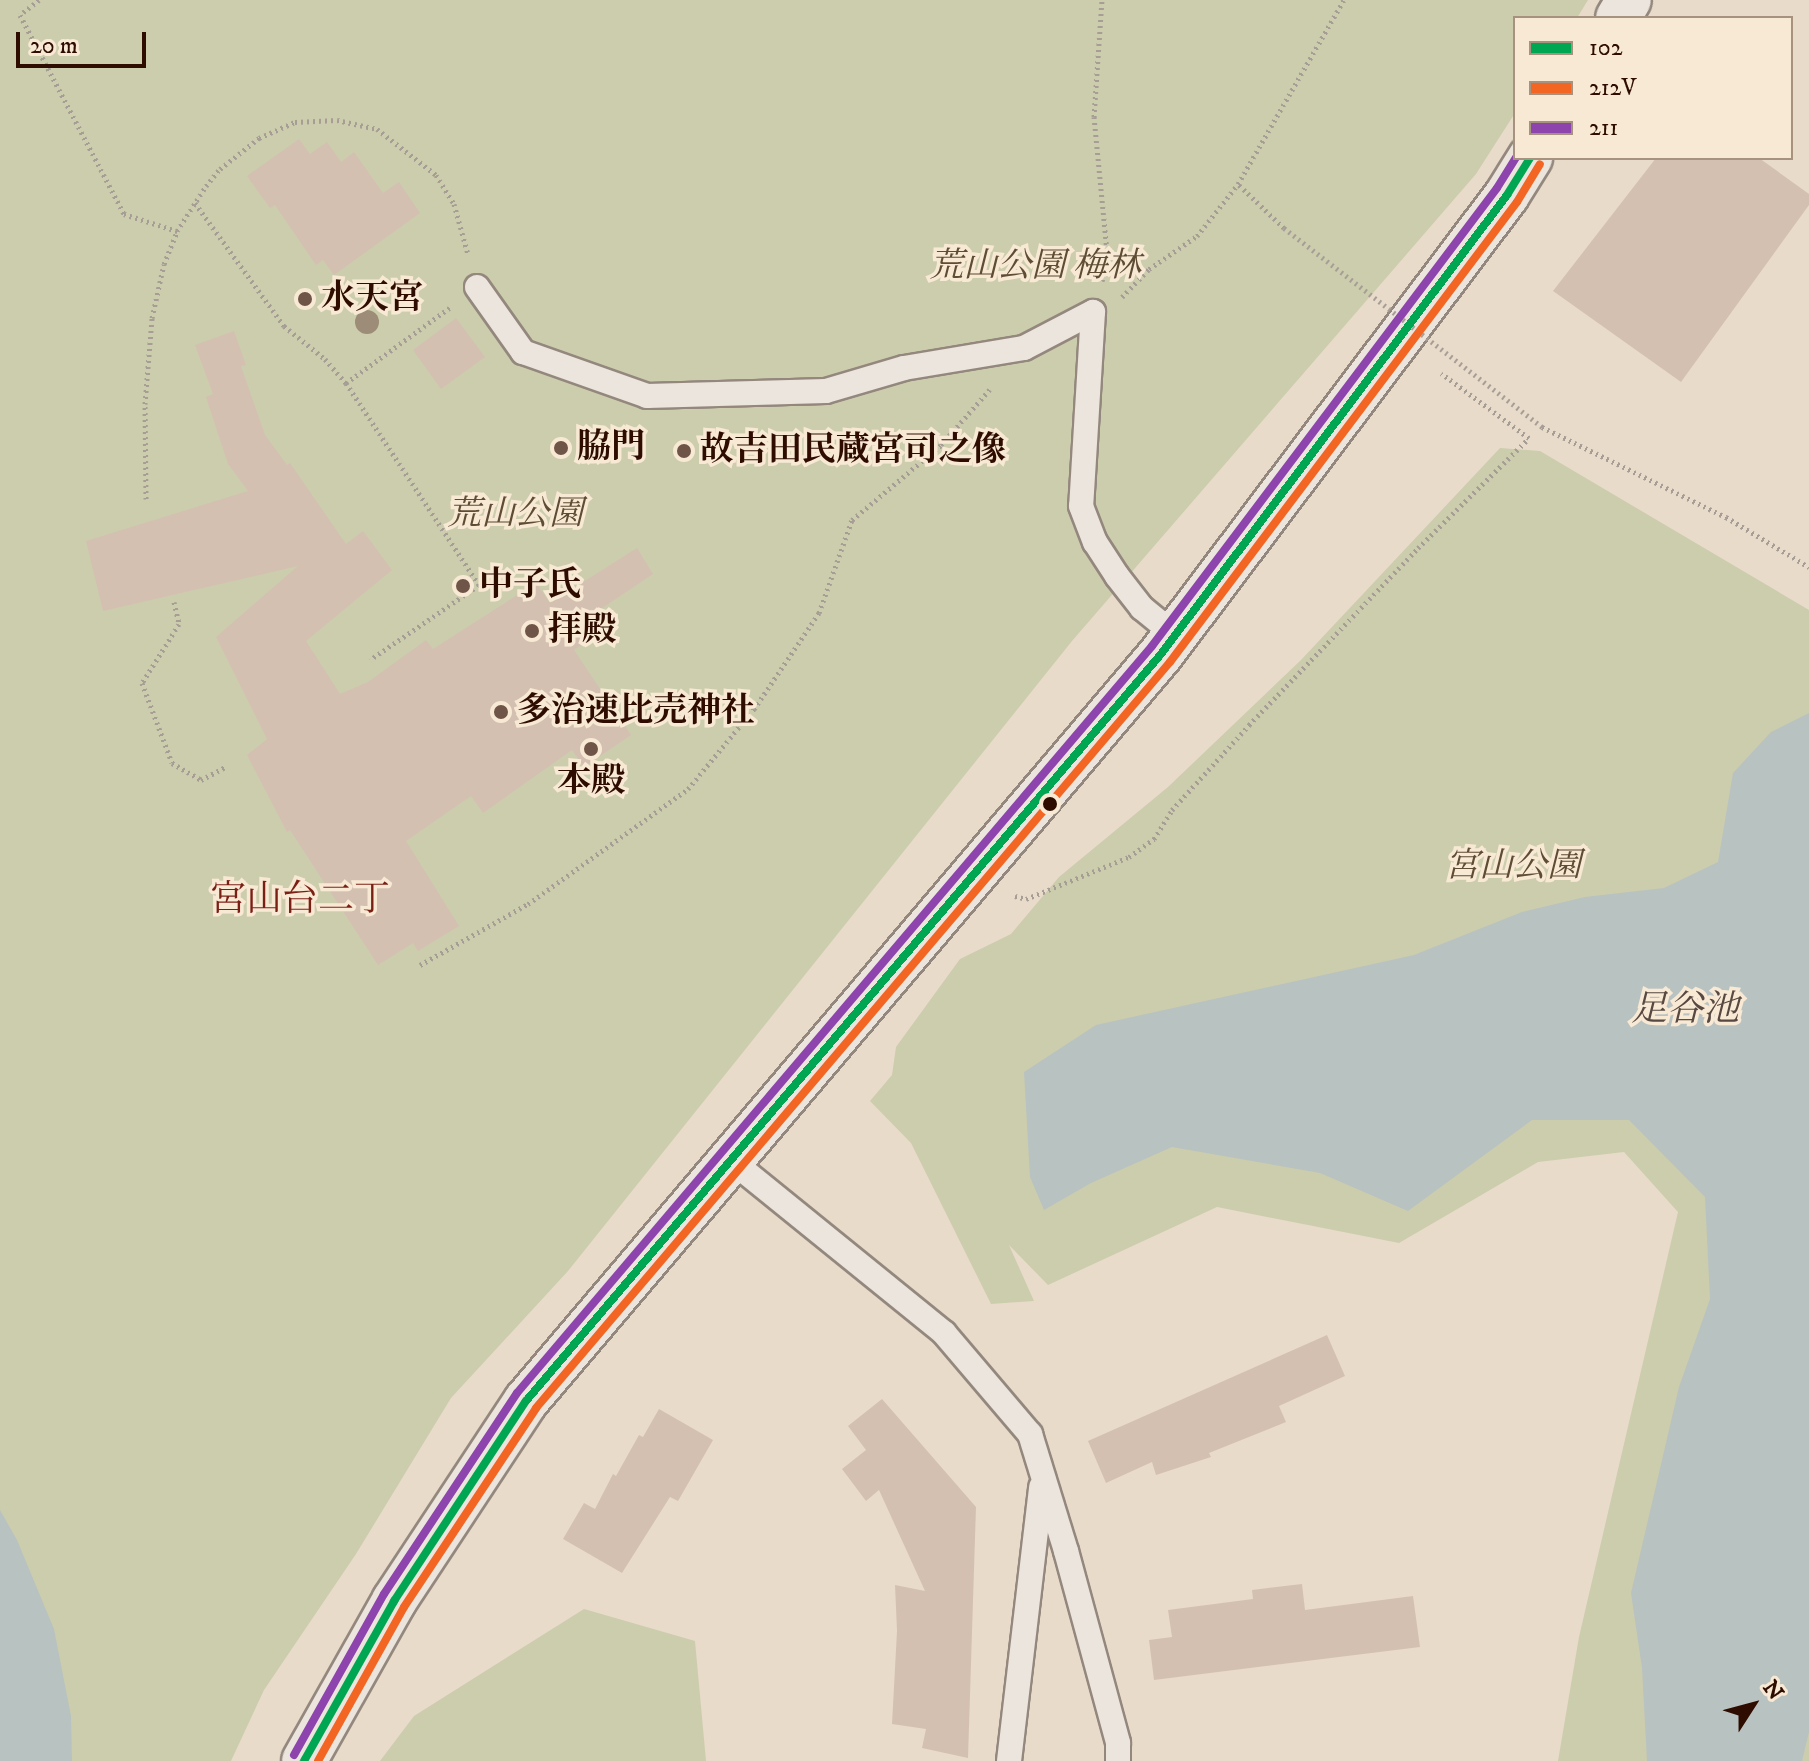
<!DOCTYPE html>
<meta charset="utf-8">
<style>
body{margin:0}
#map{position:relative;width:1809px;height:1761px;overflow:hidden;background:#e8dbca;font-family:"IM FELL DW Pica","Noto Serif JP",serif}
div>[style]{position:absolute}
.green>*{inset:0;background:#cccdad}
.water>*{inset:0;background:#b8c2c1}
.building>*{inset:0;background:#d3c0b1}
.path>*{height:5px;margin-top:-2.5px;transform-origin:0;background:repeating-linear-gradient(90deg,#a69d95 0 2px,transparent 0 6px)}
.roads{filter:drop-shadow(2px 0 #94887e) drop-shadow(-2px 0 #94887e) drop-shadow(0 2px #94887e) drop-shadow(0 -2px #94887e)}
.lane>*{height:24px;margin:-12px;padding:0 12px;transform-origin:12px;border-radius:12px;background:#ebe5dd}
.secondary>*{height:44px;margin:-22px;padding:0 22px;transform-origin:22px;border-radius:22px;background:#ebe5dd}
.path-bridge>*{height:5px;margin-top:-2.5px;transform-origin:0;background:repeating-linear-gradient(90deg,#a69d95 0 2px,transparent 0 6px)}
.bus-1>*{height:8px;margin:-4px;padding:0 4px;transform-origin:4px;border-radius:4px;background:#00a651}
.bus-2>*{height:8px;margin:-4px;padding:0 4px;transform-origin:4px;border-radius:4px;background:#f26522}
.bus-3>*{height:8px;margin:-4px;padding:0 4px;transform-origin:4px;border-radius:4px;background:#8e44ad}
.trees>*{width:24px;height:24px;margin:-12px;border-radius:50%;background:#9c8c78}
.dots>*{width:22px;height:22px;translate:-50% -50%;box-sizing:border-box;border:4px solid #f8e9d4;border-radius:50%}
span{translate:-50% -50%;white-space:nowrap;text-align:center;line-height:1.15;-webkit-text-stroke:7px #f8e9d4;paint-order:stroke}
.park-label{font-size:34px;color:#5e4c34;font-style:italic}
.poi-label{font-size:34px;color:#2e0d00;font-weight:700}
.left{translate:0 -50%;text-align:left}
.neighbourhood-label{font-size:36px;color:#7a1f14}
.water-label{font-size:36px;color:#574942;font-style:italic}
.legend{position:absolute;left:1513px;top:16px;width:280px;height:144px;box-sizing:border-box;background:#f8e9d4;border:2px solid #a7917f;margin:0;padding:10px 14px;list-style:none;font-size:24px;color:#2e0d00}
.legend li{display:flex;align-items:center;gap:16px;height:40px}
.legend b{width:40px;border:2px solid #a7917f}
.north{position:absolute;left:1713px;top:1665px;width:80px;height:80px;-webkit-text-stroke:6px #f8e9d4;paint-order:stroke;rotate:54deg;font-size:22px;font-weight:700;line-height:32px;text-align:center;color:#2e0d00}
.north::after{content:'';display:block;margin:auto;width:28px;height:36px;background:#2e0d00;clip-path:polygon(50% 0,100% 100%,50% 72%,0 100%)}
.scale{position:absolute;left:16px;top:32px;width:130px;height:36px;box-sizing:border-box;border:4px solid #2e0d00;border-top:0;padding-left:10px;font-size:24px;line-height:28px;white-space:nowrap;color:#2e0d00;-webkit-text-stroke:6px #f8e9d4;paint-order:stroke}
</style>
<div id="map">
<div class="green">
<div style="clip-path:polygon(0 0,1588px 0,1577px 18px,1515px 18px,1515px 113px,1476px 174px,1072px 641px,568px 1271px,451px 1398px,356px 1554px,264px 1690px,231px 1761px,0 1761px)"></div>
<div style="clip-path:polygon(1500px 448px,1540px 451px,1809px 610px,1809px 1761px,1558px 1761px,1579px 1637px,1678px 1212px,1624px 1152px,1538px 1162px,1399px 1243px,1217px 1207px,1048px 1285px,1009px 1245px,1034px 1301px,991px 1304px,911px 1143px,870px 1101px,892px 1075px,896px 1047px,960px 959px,1011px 934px,1059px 877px,1168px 787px,1301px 660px)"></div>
<div style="clip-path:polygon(584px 1609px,695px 1641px,706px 1761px,380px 1761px,414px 1716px)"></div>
</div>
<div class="water">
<div style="clip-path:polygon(1809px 713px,1809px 1732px,1802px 1761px,1647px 1761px,1642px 1668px,1631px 1593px,1679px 1387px,1710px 1299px,1705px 1197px,1629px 1120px,1532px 1120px,1408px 1211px,1320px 1173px,1172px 1147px,1091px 1183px,1044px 1210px,1030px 1177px,1024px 1072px,1096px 1025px,1414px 955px,1522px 912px,1585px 897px,1664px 888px,1718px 862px,1733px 773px,1771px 732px)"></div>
<div style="clip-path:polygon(0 1510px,17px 1540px,54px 1629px,71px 1716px,72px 1761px,0 1761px)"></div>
</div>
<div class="building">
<div style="clip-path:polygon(299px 139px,310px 154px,327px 142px,341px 162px,354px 152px,383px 193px,399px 182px,420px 213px,334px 275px,323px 260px,316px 265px,275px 205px,270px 208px,247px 176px)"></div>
<div style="clip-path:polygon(1656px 158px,1759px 158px,1809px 194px,1809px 205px,1681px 382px,1553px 291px)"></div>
<div style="clip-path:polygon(456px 318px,485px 357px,441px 389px,413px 350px)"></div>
<div style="clip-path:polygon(234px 331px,246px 365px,241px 366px,265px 435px,287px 465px,290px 463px,346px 544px,363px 531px,392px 570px,306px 641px,340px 694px,368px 682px,426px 640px,433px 649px,536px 583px,550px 603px,637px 548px,653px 574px,583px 621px,593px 637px,574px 650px,631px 735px,584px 767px,572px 750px,483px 813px,471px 796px,406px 841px,459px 926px,418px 951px,413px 943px,378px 965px,290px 830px,287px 832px,247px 755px,267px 739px,216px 637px,298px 566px,103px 611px,86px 541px,248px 491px,228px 464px,206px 397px,213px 394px,195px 345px)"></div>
<div style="clip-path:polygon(1327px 1335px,1345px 1376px,1279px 1406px,1286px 1422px,1209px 1453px,1211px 1457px,1156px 1475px,1152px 1462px,1106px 1483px,1088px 1441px)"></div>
<div style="clip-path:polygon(882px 1399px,976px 1507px,968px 1758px,922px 1748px,926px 1729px,892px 1724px,897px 1631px,895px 1585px,925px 1591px,879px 1490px,866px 1501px,842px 1469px,866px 1450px,848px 1426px)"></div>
<div style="clip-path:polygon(659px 1409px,713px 1440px,678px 1501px,670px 1497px,622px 1573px,563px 1539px,584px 1503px,595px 1509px,613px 1474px,616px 1476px,639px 1435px,643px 1437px)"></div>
<div style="clip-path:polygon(1302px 1584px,1305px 1610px,1413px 1596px,1420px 1647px,1154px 1680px,1149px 1640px,1172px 1637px,1168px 1610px,1253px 1599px,1252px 1590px)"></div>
</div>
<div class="path">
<div style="left:39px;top:0;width:24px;rotate:142deg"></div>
<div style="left:20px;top:15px;width:225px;rotate:62.4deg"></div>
<div style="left:124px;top:214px;width:56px;rotate:17.8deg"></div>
<div style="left:195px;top:203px;width:152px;rotate:54.1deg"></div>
<div style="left:284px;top:326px;width:53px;rotate:38.8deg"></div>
<div style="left:325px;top:359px;width:32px;rotate:49deg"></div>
<div style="left:346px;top:383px;width:242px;rotate:56.6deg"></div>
<div style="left:479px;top:585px;width:132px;rotate:145.5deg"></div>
<div style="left:1284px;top:228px;width:64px;rotate:-136.3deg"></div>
<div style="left:1238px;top:184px;width:212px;rotate:-60.1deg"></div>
<div style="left:1102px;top:281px;width:20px;rotate:-72deg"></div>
<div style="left:1108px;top:262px;width:146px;rotate:-95.5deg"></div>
<div style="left:1094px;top:117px;width:117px;rotate:-86.1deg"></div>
<div style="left:1122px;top:297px;width:39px;rotate:-46deg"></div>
<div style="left:1149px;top:269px;width:58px;rotate:-34.5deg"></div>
<div style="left:1197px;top:236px;width:66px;rotate:-51.7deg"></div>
<div style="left:346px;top:383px;width:131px;rotate:-36deg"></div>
<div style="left:1542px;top:427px;width:205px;rotate:26.1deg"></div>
<div style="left:1726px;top:517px;width:97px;rotate:31.1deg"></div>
<div style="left:146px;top:499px;width:95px;rotate:-90.6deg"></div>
<div style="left:145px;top:404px;width:86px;rotate:-85.3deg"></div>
<div style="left:152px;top:318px;width:55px;rotate:-77.5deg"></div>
<div style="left:164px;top:264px;width:35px;rotate:-68deg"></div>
<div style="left:177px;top:231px;width:54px;rotate:-57.2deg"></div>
<div style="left:206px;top:186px;width:22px;rotate:-51deg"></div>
<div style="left:220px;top:169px;width:50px;rotate:-38.5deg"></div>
<div style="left:259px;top:138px;width:39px;rotate:-24deg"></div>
<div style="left:295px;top:122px;width:42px;rotate:-2.7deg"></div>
<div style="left:337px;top:120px;width:41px;rotate:12.7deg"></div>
<div style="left:377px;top:129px;width:75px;rotate:37.9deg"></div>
<div style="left:436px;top:175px;width:34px;rotate:58deg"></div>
<div style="left:454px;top:204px;width:52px;rotate:74.4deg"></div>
<div style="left:174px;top:602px;width:23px;rotate:77deg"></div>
<div style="left:179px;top:624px;width:70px;rotate:122.1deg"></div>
<div style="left:142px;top:683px;width:85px;rotate:69.4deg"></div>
<div style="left:172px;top:763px;width:34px;rotate:30deg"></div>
<div style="left:201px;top:780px;width:27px;rotate:-28deg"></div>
<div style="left:1015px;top:896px;width:11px;rotate:15deg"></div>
<div style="left:1026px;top:899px;width:111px;rotate:-22.2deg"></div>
<div style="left:1129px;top:857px;width:31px;rotate:-36deg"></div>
<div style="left:1154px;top:839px;width:34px;rotate:-58deg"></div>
<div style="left:1172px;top:810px;width:115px;rotate:-47.8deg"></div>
<div style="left:1249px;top:725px;width:245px;rotate:-46.3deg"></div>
<div style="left:1418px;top:548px;width:156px;rotate:-44.7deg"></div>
<div style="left:1529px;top:438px;width:109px;rotate:-143.5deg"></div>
<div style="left:420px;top:965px;width:124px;rotate:-29.5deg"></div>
<div style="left:528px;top:904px;width:197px;rotate:-35.7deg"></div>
<div style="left:688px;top:789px;width:104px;rotate:-50.5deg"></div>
<div style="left:754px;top:709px;width:116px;rotate:-55.9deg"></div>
<div style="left:819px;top:613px;width:99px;rotate:-70.5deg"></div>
<div style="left:852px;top:520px;width:116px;rotate:-40.1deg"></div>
<div style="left:941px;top:445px;width:74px;rotate:-48.8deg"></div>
</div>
<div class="roads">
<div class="lane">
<div style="left:477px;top:287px;width:80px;rotate:54.7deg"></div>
<div style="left:523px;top:352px;width:132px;rotate:19.5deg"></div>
<div style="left:647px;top:396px;width:179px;rotate:-1.6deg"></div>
<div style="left:826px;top:391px;width:81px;rotate:-16.4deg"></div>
<div style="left:904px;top:368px;width:122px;rotate:-9.5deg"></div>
<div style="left:1024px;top:348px;width:78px;rotate:-27.6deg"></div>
<div style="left:1093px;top:312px;width:194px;rotate:93.5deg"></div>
<div style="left:1081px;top:506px;width:39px;rotate:69deg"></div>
<div style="left:1095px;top:542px;width:40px;rotate:57.1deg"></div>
<div style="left:1117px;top:576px;width:41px;rotate:52deg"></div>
<div style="left:1142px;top:608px;width:43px;rotate:39.3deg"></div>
<div style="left:733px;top:1162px;width:272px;rotate:39deg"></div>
<div style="left:944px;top:1333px;width:133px;rotate:49.6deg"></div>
<div style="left:1030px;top:1434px;width:122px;rotate:72.9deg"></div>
<div style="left:1066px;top:1551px;width:199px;rotate:74.8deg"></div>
<div style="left:1118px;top:1743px;width:18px;rotate:90deg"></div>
<div style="left:1009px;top:1761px;width:276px;rotate:-83.3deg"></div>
</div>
<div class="secondary">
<div style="left:1618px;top:18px;width:21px;rotate:-59deg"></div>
<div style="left:304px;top:1761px;width:184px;rotate:-60.6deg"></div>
<div style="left:394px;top:1601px;width:240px;rotate:-56.6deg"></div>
<div style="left:526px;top:1401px;width:980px;rotate:-49.63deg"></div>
<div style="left:1161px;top:654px;width:575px;rotate:-52.99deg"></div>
<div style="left:1507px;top:195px;width:44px;rotate:-58.1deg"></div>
</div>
</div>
<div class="path-bridge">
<div style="left:1284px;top:228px;width:326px;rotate:37.6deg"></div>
</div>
<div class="bus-1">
<div style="left:304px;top:1761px;width:184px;rotate:-60.6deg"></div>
<div style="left:394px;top:1601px;width:240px;rotate:-56.6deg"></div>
<div style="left:526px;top:1401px;width:980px;rotate:-49.63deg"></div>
<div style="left:1161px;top:654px;width:575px;rotate:-52.99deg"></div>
<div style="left:1507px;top:195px;width:44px;rotate:-58.1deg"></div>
</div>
<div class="bus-2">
<div style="left:318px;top:1761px;width:176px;rotate:-60.8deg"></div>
<div style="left:404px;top:1607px;width:239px;rotate:-56.4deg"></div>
<div style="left:536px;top:1408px;width:979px;rotate:-49.64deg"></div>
<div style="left:1170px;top:662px;width:576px;rotate:-52.97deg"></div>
<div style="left:1517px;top:202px;width:44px;rotate:-58.8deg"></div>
</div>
<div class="bus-3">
<div style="left:294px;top:1755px;width:184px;rotate:-60.8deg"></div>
<div style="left:384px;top:1594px;width:241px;rotate:-56.5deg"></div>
<div style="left:517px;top:1393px;width:980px;rotate:-49.63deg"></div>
<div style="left:1152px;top:646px;width:573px;rotate:-53.01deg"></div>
<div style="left:1497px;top:188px;width:36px;rotate:-58deg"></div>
</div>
<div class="trees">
<div style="left:367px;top:322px"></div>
</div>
<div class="dots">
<div style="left:305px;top:299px;background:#6f5547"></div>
<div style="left:561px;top:448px;background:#6f5547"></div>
<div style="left:684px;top:451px;background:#6f5547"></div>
<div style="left:463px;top:586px;background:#6f5547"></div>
<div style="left:532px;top:631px;background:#6f5547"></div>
<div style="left:501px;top:712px;background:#6f5547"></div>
<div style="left:591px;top:749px;background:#6f5547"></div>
<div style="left:1050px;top:804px;background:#2e0d00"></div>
</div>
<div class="park-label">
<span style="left:1035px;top:267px">荒山公園 梅林</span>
<span style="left:515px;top:515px">荒山公園</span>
<span style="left:1513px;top:867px">宮山公園</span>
</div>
<div class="poi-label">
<span class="left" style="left:321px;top:299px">水天宮</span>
<span class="left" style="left:577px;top:448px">脇門</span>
<span class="left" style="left:700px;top:451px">故吉田民蔵宮司之像</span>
<span class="left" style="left:479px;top:586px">中子氏</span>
<span class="left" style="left:548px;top:631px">拝殿</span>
<span class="left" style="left:517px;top:712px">多治速比売神社</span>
<span style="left:591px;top:782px">本殿</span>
</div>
<div class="neighbourhood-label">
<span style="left:300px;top:900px">宮山台二丁</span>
</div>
<div class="water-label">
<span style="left:1685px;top:1010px">足谷池</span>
</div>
<ul class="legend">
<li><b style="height:10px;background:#00a651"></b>102</li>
<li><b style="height:10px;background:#f26522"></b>212V</li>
<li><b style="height:10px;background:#8e44ad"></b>211</li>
</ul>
<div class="north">N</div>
<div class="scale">20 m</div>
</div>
